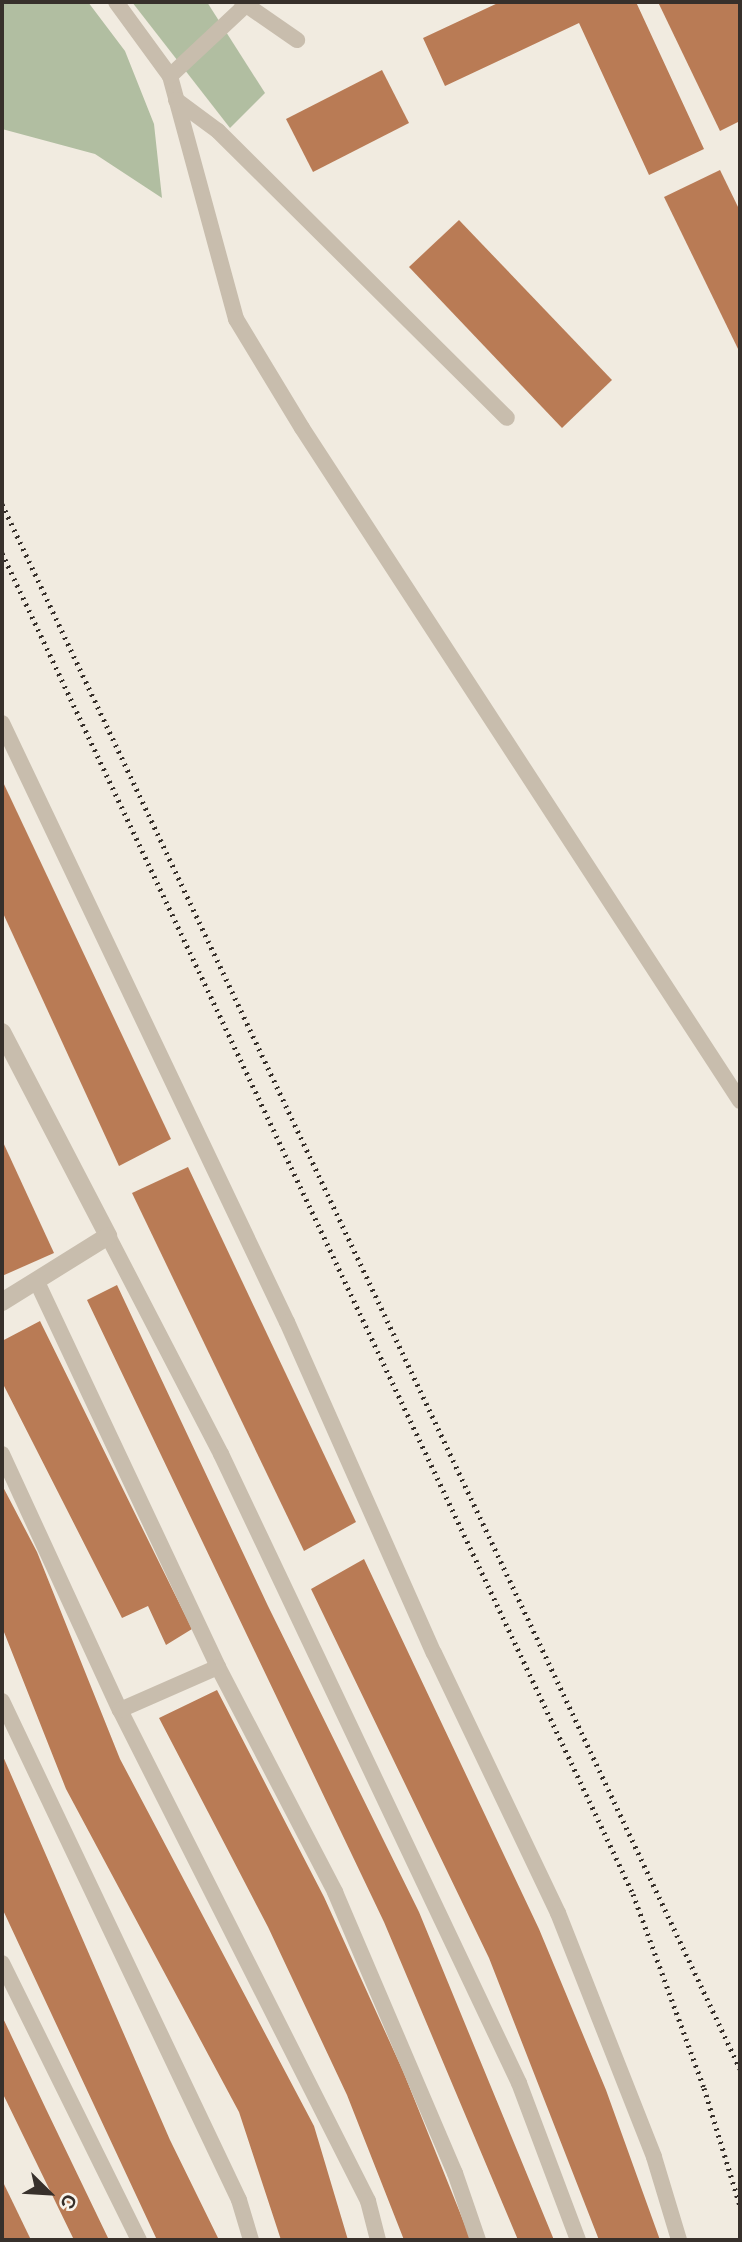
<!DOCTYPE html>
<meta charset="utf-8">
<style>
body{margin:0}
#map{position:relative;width:742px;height:2242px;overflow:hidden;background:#f1ebe0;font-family:Helvetica,sans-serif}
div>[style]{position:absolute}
.green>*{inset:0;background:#b1bea1}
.building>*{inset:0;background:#b97b55}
.lane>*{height:16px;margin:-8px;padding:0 8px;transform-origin:8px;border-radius:8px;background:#c8bdad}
.street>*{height:18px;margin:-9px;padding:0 9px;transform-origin:9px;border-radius:9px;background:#c8bdad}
.rail>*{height:5px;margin-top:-2.5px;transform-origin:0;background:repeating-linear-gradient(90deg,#37302b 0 2px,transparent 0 7px)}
span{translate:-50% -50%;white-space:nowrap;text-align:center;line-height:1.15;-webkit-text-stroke:5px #f9f4ec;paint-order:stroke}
.frame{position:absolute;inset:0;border:4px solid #37302b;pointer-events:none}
.north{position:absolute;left:14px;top:2158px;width:70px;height:70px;-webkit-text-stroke:5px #f9f4ec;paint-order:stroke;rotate:114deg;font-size:19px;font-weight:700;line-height:28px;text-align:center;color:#37302b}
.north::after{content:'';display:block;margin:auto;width:24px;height:32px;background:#37302b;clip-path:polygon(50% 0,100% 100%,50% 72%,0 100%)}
</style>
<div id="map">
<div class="green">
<div style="clip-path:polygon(2px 2px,88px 2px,125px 51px,154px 124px,162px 198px,95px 154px,2px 129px)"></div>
<div style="clip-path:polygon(132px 2px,207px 2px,265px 93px,230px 128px)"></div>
</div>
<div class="building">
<div style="clip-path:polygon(500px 2px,636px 2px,704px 149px,649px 175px,579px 23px,445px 86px,423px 38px)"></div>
<div style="clip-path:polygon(658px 2px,740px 2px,740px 121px,720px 131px)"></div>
<div style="clip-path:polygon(382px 70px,409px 123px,313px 172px,286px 119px)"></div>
<div style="clip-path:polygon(720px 170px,740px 211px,740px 353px,664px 197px)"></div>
<div style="clip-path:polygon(459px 220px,612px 380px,562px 428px,409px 267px)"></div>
<div style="clip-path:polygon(2px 780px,171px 1139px,119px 1166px,2px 911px)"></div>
<div style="clip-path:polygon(2px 1140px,54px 1253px,2px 1276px)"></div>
<div style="clip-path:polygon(188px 1167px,356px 1522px,304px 1551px,132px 1193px)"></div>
<div style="clip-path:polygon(117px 1285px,268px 1606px,419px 1912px,554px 2240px,518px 2240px,384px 1922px,87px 1300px)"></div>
<div style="clip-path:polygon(40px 1321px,192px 1629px,166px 1645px,148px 1606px,122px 1618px,2px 1382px,2px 1341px)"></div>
<div style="clip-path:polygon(2px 1485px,37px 1552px,120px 1759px,314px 2126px,348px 2240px,281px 2240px,239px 2112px,66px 1789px,2px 1627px)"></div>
<div style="clip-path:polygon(364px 1559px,539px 1929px,606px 2090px,660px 2240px,599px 2240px,489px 1958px,311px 1589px)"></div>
<div style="clip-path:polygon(217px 1690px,324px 1897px,403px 2071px,471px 2240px,404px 2240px,347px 2095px,268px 1927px,159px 1718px)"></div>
<div style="clip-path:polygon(2px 1754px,170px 2140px,219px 2240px,157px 2240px,2px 1908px)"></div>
<div style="clip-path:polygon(2px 2016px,46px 2109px,109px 2240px,74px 2240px,2px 2092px)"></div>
<div style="clip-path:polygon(2px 2180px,31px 2240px,2px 2240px)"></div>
</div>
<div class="lane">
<div style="left:116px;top:2px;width:92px;rotate:53.9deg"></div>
<div style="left:170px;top:76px;width:252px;rotate:74.8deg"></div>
<div style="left:236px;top:319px;width:127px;rotate:58.8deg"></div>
<div style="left:302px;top:428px;width:803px;rotate:56.94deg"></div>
<div style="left:242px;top:2px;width:67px;rotate:34.6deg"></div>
<div style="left:170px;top:76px;width:108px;rotate:-43.1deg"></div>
<div style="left:176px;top:100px;width:52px;rotate:36.4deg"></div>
<div style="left:218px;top:131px;width:407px;rotate:44.8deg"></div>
<div style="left:2px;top:723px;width:663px;rotate:64.56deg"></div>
<div style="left:287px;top:1322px;width:362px;rotate:66.1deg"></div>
<div style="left:434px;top:1653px;width:288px;rotate:64.5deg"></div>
<div style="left:558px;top:1913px;width:262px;rotate:68.5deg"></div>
<div style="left:654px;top:2157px;width:87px;rotate:73.2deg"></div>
<div style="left:108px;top:1236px;width:246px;rotate:62.6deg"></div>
<div style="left:221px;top:1454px;width:696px;rotate:64.65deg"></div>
<div style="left:519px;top:2083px;width:168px;rotate:69.4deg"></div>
<div style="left:37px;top:1282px;width:425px;rotate:64.8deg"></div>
<div style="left:218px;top:1667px;width:254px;rotate:62.5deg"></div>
<div style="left:335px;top:1892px;width:306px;rotate:66.9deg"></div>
<div style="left:455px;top:2173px;width:71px;rotate:71.1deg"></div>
<div style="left:2px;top:1454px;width:282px;rotate:65.3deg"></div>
<div style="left:120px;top:1710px;width:550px;rotate:63.2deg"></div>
<div style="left:368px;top:2201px;width:40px;rotate:75.6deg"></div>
<div style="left:2px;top:1701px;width:552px;rotate:64.59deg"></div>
<div style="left:239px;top:2200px;width:42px;rotate:73.3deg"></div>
<div style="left:120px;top:1710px;width:107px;rotate:-23.7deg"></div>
<div style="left:2px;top:1963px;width:309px;rotate:63.7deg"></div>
</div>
<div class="street">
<div style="left:2px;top:1032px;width:230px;rotate:62.5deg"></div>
<div style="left:108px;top:1236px;width:125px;rotate:148.1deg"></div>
</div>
<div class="rail">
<div style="left:2px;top:504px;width:1730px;rotate:64.75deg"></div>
<div style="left:2px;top:553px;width:1482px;rotate:64.8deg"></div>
<div style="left:633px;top:1894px;width:207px;rotate:69.9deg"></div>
<div style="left:704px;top:2088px;width:123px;rotate:73deg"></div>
</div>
<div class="frame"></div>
<div class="north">С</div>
</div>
